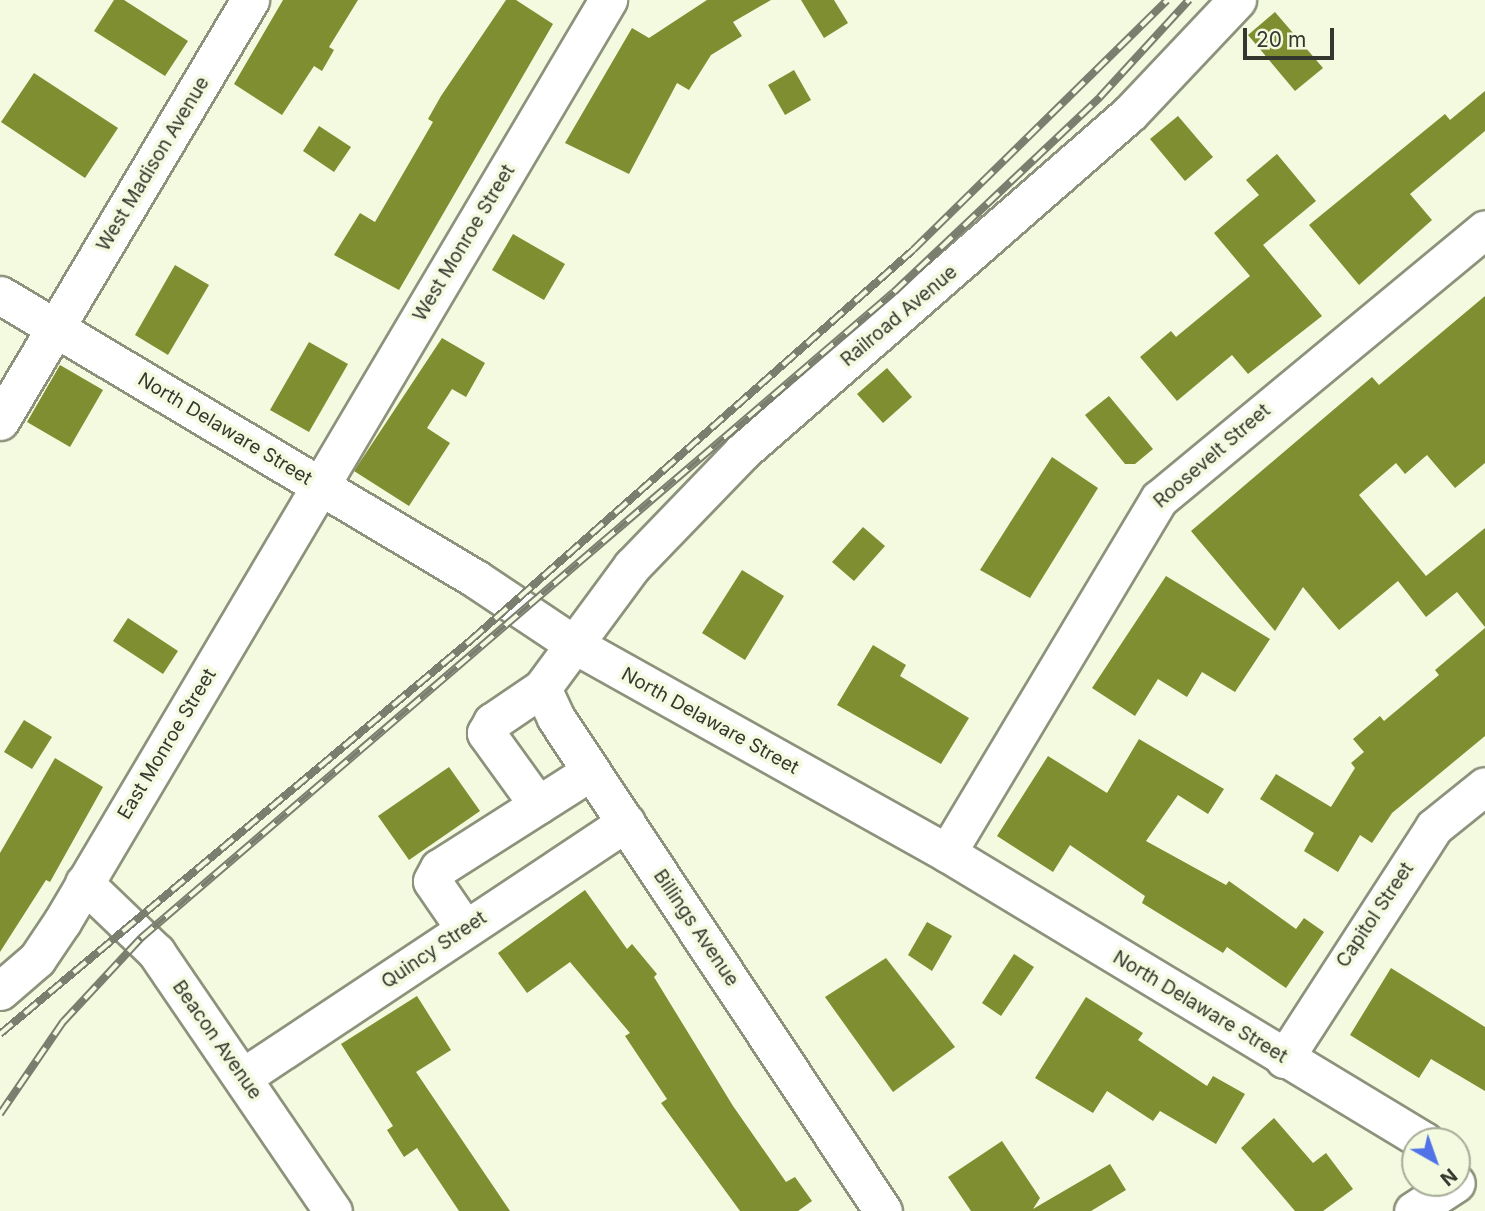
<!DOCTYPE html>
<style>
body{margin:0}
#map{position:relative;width:1485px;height:1211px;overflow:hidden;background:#f3fae0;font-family:Inter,sans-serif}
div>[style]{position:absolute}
.building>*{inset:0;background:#7e8e30}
.roads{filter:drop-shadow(2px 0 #8c927b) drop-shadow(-2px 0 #8c927b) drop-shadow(0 2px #8c927b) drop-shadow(0 -2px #8c927b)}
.minor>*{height:37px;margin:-18.5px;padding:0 18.5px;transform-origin:18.5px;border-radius:18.5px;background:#fff}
.rail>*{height:8px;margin-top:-4px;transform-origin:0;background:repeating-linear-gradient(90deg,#f3fae0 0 16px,#7a7e6e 0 32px);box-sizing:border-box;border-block:2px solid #7a7e6e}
span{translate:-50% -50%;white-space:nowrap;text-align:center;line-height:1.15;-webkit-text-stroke:7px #f3fae0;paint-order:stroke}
.street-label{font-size:19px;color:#34372d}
.north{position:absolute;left:1401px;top:1127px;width:70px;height:70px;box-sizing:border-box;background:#f3fae0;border:2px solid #a7ac98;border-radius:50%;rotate:140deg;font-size:19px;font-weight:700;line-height:28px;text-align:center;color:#34372d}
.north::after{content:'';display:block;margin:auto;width:24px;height:32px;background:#5173e7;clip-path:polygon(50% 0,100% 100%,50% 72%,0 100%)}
.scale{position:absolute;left:1243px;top:28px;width:91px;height:32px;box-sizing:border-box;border:4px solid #34372d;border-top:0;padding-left:9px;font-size:21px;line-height:24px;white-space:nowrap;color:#34372d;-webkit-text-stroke:5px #f3fae0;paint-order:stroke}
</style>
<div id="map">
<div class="building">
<div style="clip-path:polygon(114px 0,124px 0,188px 41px,165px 76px,94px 31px)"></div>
<div style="clip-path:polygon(283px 0,358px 0,329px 47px,334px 50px,322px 71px,314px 66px,282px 115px,234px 84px)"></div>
<div style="clip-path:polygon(506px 0,516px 0,553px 24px,399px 290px,334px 255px,360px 213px,375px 222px,433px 122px,428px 119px,441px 96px)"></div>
<div style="clip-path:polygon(707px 0,771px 0,733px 22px,742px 36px,711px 55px,689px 90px,677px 83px,629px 174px,565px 143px,632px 28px,649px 38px)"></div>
<div style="clip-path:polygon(801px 0,834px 0,848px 23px,824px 38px)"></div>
<div style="clip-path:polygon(1275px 12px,1323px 68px,1295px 91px,1248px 35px)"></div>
<div style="clip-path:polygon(794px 70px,811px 100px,785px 115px,768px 85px)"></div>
<div style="clip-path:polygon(34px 73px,118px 128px,85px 178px,1px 122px)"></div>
<div style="clip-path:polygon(1485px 91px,1485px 131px,1410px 194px,1432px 220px,1359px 285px,1309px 225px,1445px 114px,1450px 120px)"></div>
<div style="clip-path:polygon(1178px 116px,1213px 157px,1185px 181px,1150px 139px)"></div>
<div style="clip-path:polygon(319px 126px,351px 147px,334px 172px,303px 151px)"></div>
<div style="clip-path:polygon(1277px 154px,1316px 201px,1263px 245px,1322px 316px,1248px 374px,1232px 355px,1177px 401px,1140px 357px,1171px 331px,1176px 337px,1250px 276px,1214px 233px,1259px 195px,1246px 180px)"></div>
<div style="clip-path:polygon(513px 234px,565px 264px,544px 300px,492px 270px)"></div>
<div style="clip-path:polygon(175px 265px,209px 285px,168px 355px,135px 335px)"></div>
<div style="clip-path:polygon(1485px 296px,1485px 463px,1455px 488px,1427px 455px,1405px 474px,1396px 463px,1359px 495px,1426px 576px,1485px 528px,1485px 627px,1457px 592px,1426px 617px,1398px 581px,1339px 630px,1303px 587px,1275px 631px,1191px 531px,1372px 377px,1379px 385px)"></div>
<div style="clip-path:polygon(442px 338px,485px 363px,466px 397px,452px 389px,427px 428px,450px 443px,409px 506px,354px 471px)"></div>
<div style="clip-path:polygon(309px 342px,348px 364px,309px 432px,270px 410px)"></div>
<div style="clip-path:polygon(60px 365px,103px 390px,70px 447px,27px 422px)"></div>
<div style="clip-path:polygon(887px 368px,912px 397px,883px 423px,857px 394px)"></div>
<div style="clip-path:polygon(1109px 396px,1153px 449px,1135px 464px,1125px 464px,1085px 415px)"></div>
<div style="clip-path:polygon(1052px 457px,1098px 488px,1030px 598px,980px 570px)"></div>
<div style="clip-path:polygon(863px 527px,885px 546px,854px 581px,832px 562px)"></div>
<div style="clip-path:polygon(742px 570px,784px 596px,745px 660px,702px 633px)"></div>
<div style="clip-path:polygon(1166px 576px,1270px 639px,1235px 692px,1202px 672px,1187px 697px,1158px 679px,1135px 716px,1092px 688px)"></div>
<div style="clip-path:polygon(128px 618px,178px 651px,163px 674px,113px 641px)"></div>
<div style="clip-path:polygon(1485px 628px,1485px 736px,1392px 813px,1372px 843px,1360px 835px,1338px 872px,1304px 851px,1314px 833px,1260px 799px,1276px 774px,1331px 807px,1355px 768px,1351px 763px,1364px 752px,1353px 739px,1380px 716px,1384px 721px,1439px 675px,1435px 670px)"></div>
<div style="clip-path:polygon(873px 645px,906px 665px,900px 676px,969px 718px,941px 764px,837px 705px)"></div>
<div style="clip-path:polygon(24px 720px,52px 737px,32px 769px,4px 752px)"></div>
<div style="clip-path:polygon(1139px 739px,1224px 789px,1208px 814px,1178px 795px,1146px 841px,1226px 885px,1229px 881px,1296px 929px,1304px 918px,1324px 932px,1286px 988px,1227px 947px,1223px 953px,1142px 903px,1145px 896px,1070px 845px,1053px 872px,997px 836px,1048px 756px,1107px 793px)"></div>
<div style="clip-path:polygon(55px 758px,103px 787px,50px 882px,46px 880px,0 952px,0 853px)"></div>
<div style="clip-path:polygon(449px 767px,480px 811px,409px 860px,378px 816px)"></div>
<div style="clip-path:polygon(585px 890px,627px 949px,632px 944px,657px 974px,654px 977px,733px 1106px,786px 1182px,795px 1177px,812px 1201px,798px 1211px,740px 1211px,661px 1103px,667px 1099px,625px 1036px,630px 1033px,570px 962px,527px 993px,498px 953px)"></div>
<div style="clip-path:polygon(927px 922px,952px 936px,932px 971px,908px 955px)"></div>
<div style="clip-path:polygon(1014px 954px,1034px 967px,1001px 1016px,982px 1003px)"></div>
<div style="clip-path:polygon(886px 958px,955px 1047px,893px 1092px,825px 997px)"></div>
<div style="clip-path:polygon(1391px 968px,1485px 1027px,1485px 1091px,1431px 1059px,1419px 1078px,1350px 1035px)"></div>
<div style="clip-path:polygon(417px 996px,451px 1050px,416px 1072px,510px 1211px,459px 1211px,417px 1148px,404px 1157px,387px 1130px,393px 1126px,341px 1044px)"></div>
<div style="clip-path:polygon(1086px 997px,1143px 1033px,1138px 1040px,1207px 1086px,1213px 1076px,1245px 1094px,1216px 1144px,1160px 1111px,1153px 1121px,1107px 1091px,1093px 1113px,1035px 1078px)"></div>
<div style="clip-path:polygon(1274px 1118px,1313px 1163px,1326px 1153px,1353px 1189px,1323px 1211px,1295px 1211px,1241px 1148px)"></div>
<div style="clip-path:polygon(1002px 1141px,1040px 1198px,1033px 1209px,1110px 1164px,1126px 1190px,1091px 1211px,971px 1211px,948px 1177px)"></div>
</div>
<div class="roads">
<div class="minor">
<div style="left:0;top:295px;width:554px;rotate:30.82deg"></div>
<div style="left:476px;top:579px;width:119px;rotate:33.7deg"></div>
<div style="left:575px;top:645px;width:426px;rotate:29.2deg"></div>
<div style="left:947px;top:853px;width:557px;rotate:31.12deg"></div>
<div style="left:0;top:421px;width:490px;rotate:-59.3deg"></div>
<div style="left:538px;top:805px;width:89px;rotate:-125.8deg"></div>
<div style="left:486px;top:733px;width:13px;rotate:-61deg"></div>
<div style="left:492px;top:722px;width:60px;rotate:-34.2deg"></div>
<div style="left:947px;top:853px;width:413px;rotate:-59.1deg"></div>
<div style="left:1159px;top:499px;width:423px;rotate:-39.6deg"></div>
<div style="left:84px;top:883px;width:100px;rotate:43.8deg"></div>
<div style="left:156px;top:952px;width:314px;rotate:55.7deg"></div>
<div style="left:465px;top:929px;width:58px;rotate:-124.5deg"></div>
<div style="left:432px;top:881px;width:15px;rotate:-62deg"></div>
<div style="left:439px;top:868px;width:180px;rotate:-32.5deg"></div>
<div style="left:0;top:991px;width:49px;rotate:-40.9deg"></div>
<div style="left:37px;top:959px;width:45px;rotate:-56deg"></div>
<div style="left:62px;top:922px;width:1072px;rotate:-59.37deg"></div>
<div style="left:1284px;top:1059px;width:276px;rotate:-57.1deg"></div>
<div style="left:1434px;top:827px;width:65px;rotate:-38.8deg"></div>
<div style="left:243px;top:1077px;width:460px;rotate:-33.6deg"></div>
<div style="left:883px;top:1211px;width:592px;rotate:-123.56deg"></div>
<div style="left:556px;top:718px;width:33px;rotate:-115deg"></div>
<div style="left:542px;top:688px;width:152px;rotate:-53.6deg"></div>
<div style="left:632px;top:566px;width:158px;rotate:-46deg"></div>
<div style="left:742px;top:452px;width:515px;rotate:-41.14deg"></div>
<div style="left:1130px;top:113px;width:156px;rotate:-46.6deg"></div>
<div style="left:1413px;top:1211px;width:51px;rotate:-33.1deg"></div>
</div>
</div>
<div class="rail">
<div style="left:0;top:1034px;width:614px;rotate:-39.91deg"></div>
<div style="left:471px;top:640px;width:589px;rotate:-41.42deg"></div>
<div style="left:913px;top:250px;width:356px;rotate:-44.5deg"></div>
<div style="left:0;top:1114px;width:112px;rotate:-55.6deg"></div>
<div style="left:63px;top:1022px;width:115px;rotate:-47.1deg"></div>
<div style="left:141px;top:938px;width:992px;rotate:-40.63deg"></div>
<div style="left:894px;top:292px;width:284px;rotate:-43.4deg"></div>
<div style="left:1100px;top:97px;width:132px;rotate:-47.5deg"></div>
</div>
<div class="street-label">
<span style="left:153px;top:164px;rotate:-59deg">West Madison Avenue</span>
<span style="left:464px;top:243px;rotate:-59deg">West Monroe Street</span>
<span style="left:899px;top:316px;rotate:-40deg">Railroad Avenue</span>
<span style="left:225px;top:429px;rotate:31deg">North Delaware Street</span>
<span style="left:1212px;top:456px;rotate:-41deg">Roosevelt Street</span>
<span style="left:710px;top:721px;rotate:29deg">North Delaware Street</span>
<span style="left:167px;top:744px;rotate:-59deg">East Monroe Street</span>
<span style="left:1375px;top:915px;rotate:-56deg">Capitol Street</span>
<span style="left:696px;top:928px;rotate:56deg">Billings Avenue</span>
<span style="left:434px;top:950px;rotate:-34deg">Quincy Street</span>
<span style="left:1200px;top:1007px;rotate:31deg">North Delaware Street</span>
<span style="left:217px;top:1040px;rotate:55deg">Beacon Avenue</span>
</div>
<div class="north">N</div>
<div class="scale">20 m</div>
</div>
